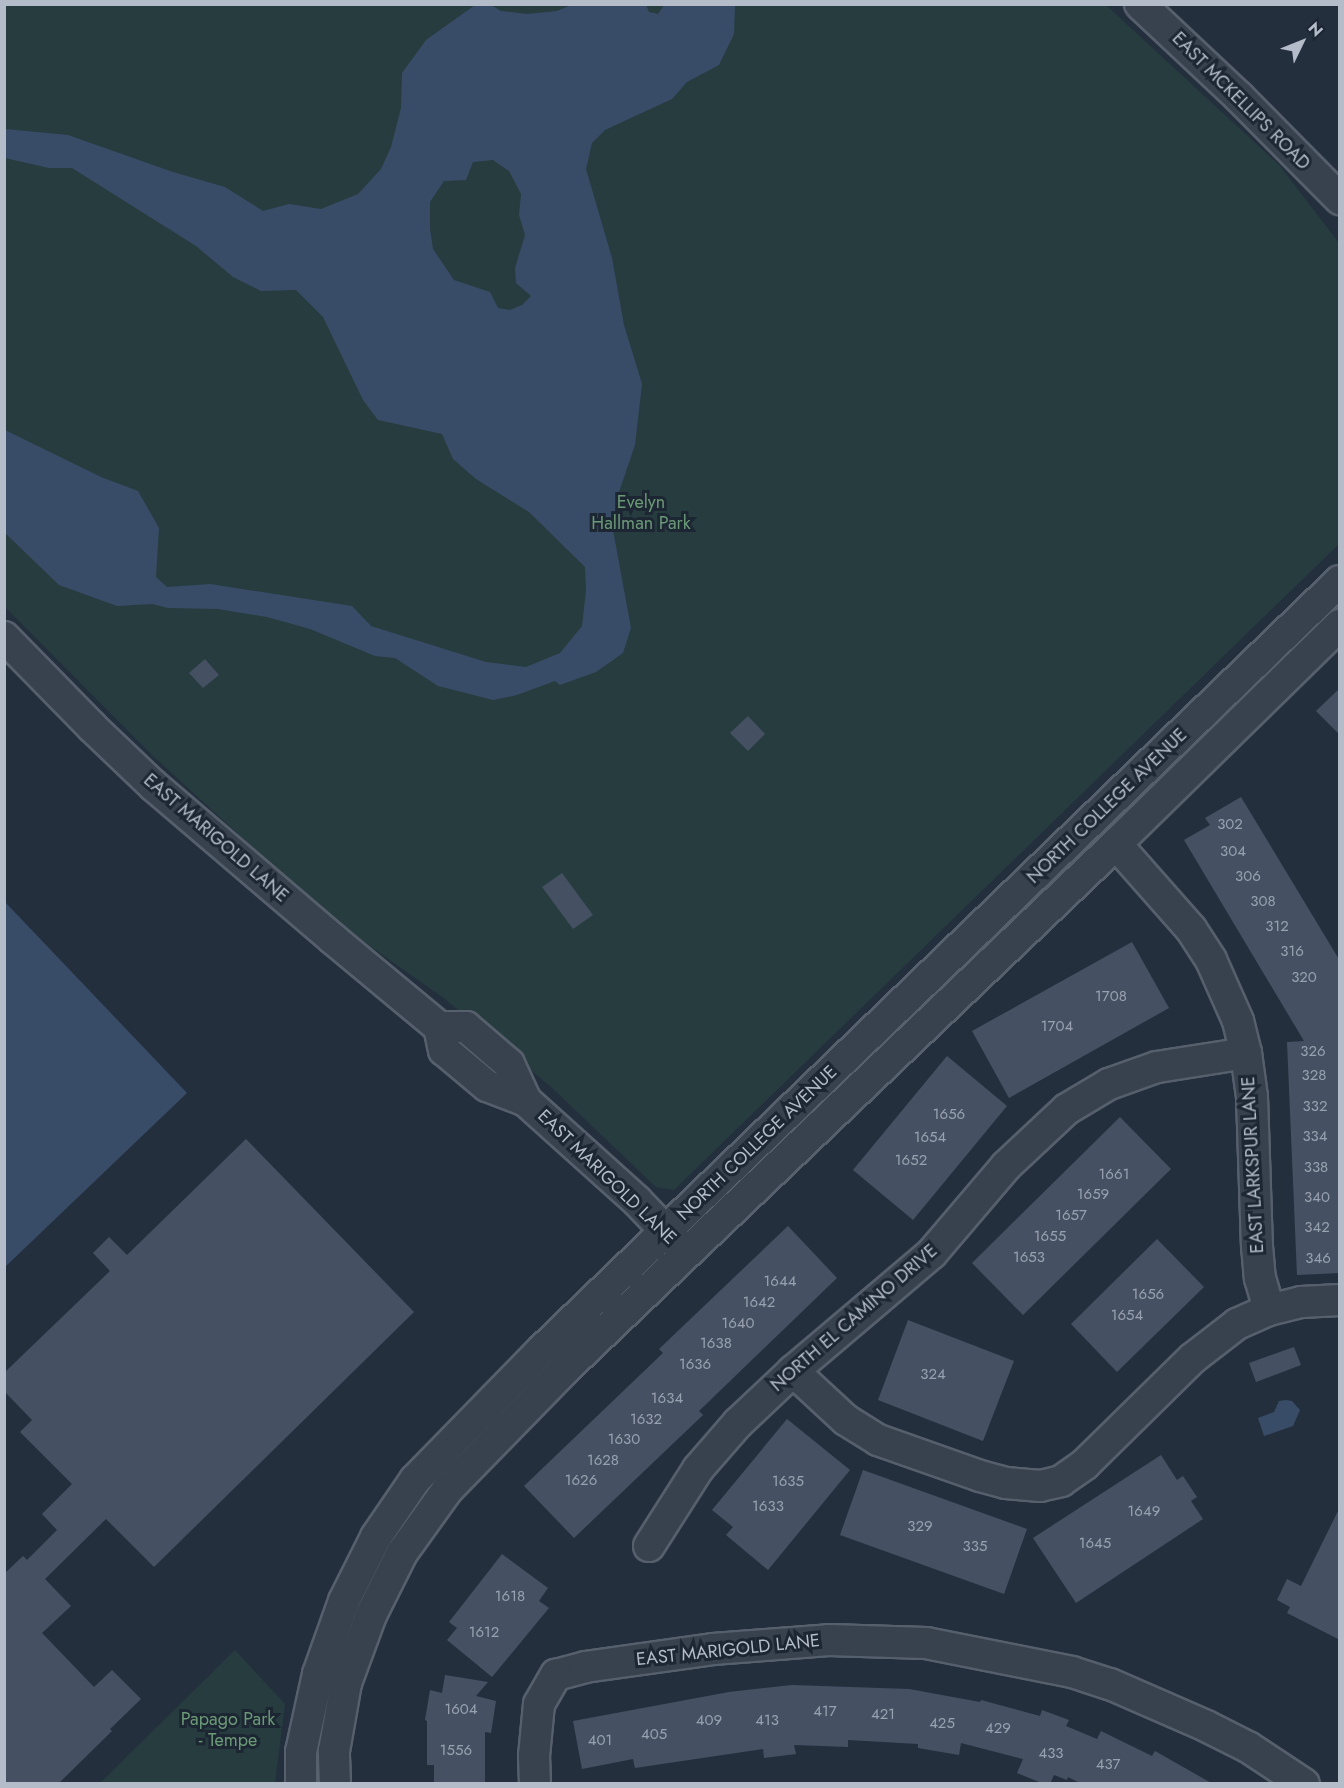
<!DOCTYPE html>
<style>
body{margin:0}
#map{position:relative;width:1344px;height:1788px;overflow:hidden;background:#242f3e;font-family:Jost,sans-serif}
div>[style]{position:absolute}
.green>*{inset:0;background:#263c3f}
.water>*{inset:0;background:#394c67}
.building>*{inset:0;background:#455162}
.roads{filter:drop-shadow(2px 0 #565f6c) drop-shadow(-2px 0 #565f6c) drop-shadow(0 2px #565f6c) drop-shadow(0 -2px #565f6c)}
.minor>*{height:30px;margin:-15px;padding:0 15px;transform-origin:15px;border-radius:15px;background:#38414e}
span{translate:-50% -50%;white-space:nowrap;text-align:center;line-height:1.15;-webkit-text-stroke:6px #1d2633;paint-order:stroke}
.number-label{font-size:15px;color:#98a1af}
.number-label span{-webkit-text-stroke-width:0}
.street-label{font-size:18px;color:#b4bcc9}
.park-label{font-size:18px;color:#6b9a76}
.frame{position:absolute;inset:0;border:6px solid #b4bcc9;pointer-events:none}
.north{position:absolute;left:1272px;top:12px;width:60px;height:60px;-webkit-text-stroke:4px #1d2633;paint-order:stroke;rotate:47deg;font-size:16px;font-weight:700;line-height:24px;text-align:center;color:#b4bcc9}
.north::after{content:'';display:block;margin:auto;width:21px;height:27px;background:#b4bcc9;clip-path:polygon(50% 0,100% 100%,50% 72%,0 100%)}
</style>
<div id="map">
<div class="green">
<div style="clip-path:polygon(4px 5px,1106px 5px,1280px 166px,1339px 243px,1339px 544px,674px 1190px,656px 1187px,551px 1087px,445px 999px,330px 918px,154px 757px,5px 607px)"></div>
<div style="clip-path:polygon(235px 1650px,285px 1704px,275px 1783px,100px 1783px)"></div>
</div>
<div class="water">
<div style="clip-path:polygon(evenodd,475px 5px,491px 5px,501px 11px,527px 14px,557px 11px,571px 5px,646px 5px,649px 12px,658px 14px,664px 5px,735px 5px,734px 34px,719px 65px,687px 82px,672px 99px,605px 130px,592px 143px,586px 169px,612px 258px,624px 325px,642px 384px,635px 445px,618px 495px,613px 530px,631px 628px,623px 653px,596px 672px,560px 685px,555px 681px,517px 695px,493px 700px,438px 686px,395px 658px,375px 656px,310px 629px,267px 617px,218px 609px,168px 608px,152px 604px,117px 606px,59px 585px,5px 533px,5px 430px,101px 477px,138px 491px,159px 528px,156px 577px,167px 587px,210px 584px,352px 606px,371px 626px,486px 662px,526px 667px,560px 653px,582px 626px,586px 590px,585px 567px,529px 512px,476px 479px,453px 459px,442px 434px,378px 420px,363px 400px,323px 317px,296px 290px,261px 291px,233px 277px,196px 246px,72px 168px,49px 168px,5px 158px,5px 129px,68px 135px,173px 172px,225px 187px,263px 211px,289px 204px,321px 209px,358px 194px,381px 169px,391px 147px,401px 108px,402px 73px,426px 40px,475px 5px,493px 160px,509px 171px,521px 194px,519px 215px,525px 235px,515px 268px,516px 283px,531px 296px,522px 305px,510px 310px,498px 308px,490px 292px,454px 280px,433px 249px,430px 229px,430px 202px,444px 181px,466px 180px,473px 162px,493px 160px)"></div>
<div style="clip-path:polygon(5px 902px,187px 1093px,5px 1267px)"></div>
<div style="clip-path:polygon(1286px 1400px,1292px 1401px,1300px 1410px,1293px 1426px,1264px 1436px,1258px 1418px,1274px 1412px,1279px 1401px)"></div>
</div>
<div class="building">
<div style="clip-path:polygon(205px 659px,219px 675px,203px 688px,189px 673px)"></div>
<div style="clip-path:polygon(1340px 688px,1340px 735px,1316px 711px)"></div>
<div style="clip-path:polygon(748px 716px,765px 734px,748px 751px,730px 733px)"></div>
<div style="clip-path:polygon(1241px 797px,1340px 961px,1340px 1273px,1297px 1275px,1287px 1042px,1304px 1041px,1184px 840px,1210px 825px,1205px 818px)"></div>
<div style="clip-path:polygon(562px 873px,593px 915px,573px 929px,542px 887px)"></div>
<div style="clip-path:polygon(1132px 942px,1169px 1008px,1009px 1098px,972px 1031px)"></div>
<div style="clip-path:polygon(947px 1056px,1007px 1106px,913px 1220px,853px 1170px)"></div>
<div style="clip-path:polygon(1120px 1117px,1171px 1169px,1023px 1315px,972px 1263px)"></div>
<div style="clip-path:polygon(246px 1139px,414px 1312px,154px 1567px,106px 1519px,45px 1579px,71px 1606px,42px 1633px,94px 1687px,112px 1670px,141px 1699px,110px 1729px,112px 1731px,58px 1784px,4px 1784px,4px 1574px,23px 1556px,27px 1560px,57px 1530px,42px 1514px,72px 1484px,20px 1432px,32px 1420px,4px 1391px,4px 1373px,110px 1271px,93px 1253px,109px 1237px,127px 1255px)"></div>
<div style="clip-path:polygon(788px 1226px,837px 1278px,699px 1411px,703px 1415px,574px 1538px,524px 1486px,663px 1353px,659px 1349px)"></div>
<div style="clip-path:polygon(1157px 1239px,1204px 1287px,1117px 1372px,1071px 1324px)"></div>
<div style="clip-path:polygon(908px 1320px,1014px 1361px,983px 1441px,878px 1400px)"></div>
<div style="clip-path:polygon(1294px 1347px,1301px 1365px,1256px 1382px,1249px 1363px)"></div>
<div style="clip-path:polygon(787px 1419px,850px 1470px,768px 1570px,726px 1535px,733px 1527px,712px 1510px)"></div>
<div style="clip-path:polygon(1161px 1455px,1177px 1480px,1183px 1476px,1197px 1497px,1191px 1501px,1203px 1519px,1076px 1603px,1033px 1538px)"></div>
<div style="clip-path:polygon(863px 1470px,1027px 1529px,1004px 1594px,840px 1535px)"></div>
<div style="clip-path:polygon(1340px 1507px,1340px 1640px,1287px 1613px,1290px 1607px,1277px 1600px,1287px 1579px,1301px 1586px)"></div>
<div style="clip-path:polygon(502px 1554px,548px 1588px,539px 1601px,549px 1608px,492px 1677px,447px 1640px,457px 1628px,449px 1622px)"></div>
<div style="clip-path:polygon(445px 1675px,488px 1682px,476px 1696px,496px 1701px,491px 1733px,485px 1732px,485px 1784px,434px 1784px,434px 1765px,427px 1765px,427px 1721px,425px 1720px,430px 1690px,442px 1693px)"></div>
<div style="clip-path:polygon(792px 1685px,909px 1689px,980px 1702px,981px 1700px,1040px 1716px,1042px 1710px,1069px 1720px,1066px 1726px,1097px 1739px,1101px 1731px,1152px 1756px,1155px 1751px,1213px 1784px,1082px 1784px,1068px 1777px,1067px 1780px,1054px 1775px,1050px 1784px,1044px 1784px,1017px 1773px,1023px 1759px,961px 1743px,959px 1755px,918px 1748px,918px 1744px,848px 1740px,848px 1747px,794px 1745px,796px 1754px,764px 1758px,763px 1749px,635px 1768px,633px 1759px,582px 1769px,573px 1721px,729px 1692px)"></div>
</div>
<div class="roads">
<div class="minor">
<div style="left:1140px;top:4px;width:136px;rotate:43.2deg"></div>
<div style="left:1239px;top:97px;width:144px;rotate:45.3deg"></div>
<div style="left:4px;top:637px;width:126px;rotate:45.6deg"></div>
<div style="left:92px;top:727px;width:86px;rotate:43.6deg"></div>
<div style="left:154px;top:786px;width:235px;rotate:40.5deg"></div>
<div style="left:333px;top:939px;width:138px;rotate:39.7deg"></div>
<div style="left:439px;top:1027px;width:27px"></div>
<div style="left:466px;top:1027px;width:57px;rotate:40.7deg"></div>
<div style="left:509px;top:1064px;width:41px;rotate:65.3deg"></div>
<div style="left:1116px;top:844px;width:113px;rotate:48.6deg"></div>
<div style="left:1191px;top:929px;width:37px;rotate:57deg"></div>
<div style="left:1211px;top:960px;width:67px;rotate:66.1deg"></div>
<div style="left:1238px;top:1021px;width:33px;rotate:76deg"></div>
<div style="left:1246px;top:1053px;width:44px;rotate:82.2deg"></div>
<div style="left:1252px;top:1097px;width:149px;rotate:88.1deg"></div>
<div style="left:1257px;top:1246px;width:32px;rotate:85deg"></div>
<div style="left:1260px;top:1278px;width:33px;rotate:74deg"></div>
<div style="left:439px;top:1027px;width:24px;rotate:78deg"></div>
<div style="left:444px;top:1050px;width:56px;rotate:39.9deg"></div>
<div style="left:487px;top:1086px;width:42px;rotate:21deg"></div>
<div style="left:526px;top:1101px;width:149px;rotate:42deg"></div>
<div style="left:637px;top:1201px;width:61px;rotate:46.3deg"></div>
<div style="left:793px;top:1371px;width:72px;rotate:42.8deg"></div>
<div style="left:846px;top:1420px;width:38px;rotate:32deg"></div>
<div style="left:878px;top:1440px;width:108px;rotate:19.4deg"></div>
<div style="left:980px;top:1476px;width:27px;rotate:15deg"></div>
<div style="left:1006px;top:1483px;width:34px;rotate:5deg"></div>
<div style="left:1040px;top:1486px;width:22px;rotate:-13deg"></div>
<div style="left:1061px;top:1481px;width:29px;rotate:-35deg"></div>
<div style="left:1085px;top:1464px;width:151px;rotate:-44.5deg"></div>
<div style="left:1193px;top:1358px;width:56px;rotate:-37.7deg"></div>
<div style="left:1237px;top:1324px;width:35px;rotate:-24deg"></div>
<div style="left:1269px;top:1310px;width:33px;rotate:-14deg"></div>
<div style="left:1301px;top:1302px;width:39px;rotate:-3deg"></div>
<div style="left:649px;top:1546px;width:91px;rotate:-57.5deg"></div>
<div style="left:698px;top:1469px;width:61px;rotate:-49deg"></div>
<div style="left:738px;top:1423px;width:76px;rotate:-43.4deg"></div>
<div style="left:793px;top:1371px;width:182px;rotate:-40.3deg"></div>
<div style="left:932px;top:1253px;width:114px;rotate:-49.6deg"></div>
<div style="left:1006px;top:1166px;width:83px;rotate:-43.1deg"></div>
<div style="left:1067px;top:1109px;width:49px;rotate:-30.8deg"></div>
<div style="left:1109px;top:1084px;width:51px;rotate:-19.5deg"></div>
<div style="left:1157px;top:1067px;width:90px;rotate:-8.9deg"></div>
<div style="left:301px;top:1784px;width:32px;rotate:-90deg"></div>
<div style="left:301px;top:1752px;width:80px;rotate:-77.7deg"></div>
<div style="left:318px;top:1674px;width:77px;rotate:-70.4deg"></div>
<div style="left:344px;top:1601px;width:72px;rotate:-63.4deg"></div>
<div style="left:376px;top:1537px;width:69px;rotate:-55.6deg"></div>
<div style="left:415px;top:1480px;width:182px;rotate:-45.7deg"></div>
<div style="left:542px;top:1350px;width:1108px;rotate:-43.94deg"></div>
<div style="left:335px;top:1784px;width:33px;rotate:-92deg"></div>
<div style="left:334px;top:1751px;width:69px;rotate:-80deg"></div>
<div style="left:346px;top:1683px;width:72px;rotate:-69.8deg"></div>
<div style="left:371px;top:1615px;width:69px;rotate:-63.4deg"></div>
<div style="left:402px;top:1553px;width:79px;rotate:-54.3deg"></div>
<div style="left:448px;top:1489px;width:165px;rotate:-45.7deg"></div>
<div style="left:563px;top:1371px;width:764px;rotate:-43.62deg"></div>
<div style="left:1116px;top:844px;width:313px;rotate:-44.4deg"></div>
<div style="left:535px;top:1784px;width:28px;rotate:-92deg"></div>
<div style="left:534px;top:1756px;width:52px;rotate:-84.5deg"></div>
<div style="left:539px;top:1704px;width:34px;rotate:-60deg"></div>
<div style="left:556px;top:1675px;width:30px;rotate:-15deg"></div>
<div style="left:585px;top:1667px;width:129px;rotate:-8deg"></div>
<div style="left:713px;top:1649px;width:116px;rotate:-4.4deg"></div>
<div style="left:829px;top:1640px;width:97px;rotate:1.8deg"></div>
<div style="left:926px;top:1643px;width:149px;rotate:11.2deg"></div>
<div style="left:1072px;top:1672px;width:40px;rotate:18deg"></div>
<div style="left:1110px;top:1684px;width:105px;rotate:23.6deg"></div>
<div style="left:1206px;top:1726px;width:47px;rotate:26.6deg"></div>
<div style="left:1248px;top:1747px;width:67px;rotate:33.5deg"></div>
</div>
</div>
<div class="number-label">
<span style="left:1230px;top:825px">302</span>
<span style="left:1233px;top:852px">304</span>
<span style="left:1248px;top:877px">306</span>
<span style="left:1263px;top:902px">308</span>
<span style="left:1277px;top:927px">312</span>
<span style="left:1292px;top:952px">316</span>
<span style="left:1304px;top:978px">320</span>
<span style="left:1111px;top:997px">1708</span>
<span style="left:1057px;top:1027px">1704</span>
<span style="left:1313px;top:1052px">326</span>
<span style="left:1314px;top:1076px">328</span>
<span style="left:1315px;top:1107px">332</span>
<span style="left:949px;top:1115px">1656</span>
<span style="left:1315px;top:1137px">334</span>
<span style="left:930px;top:1138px">1654</span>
<span style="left:911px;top:1161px">1652</span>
<span style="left:1316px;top:1168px">338</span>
<span style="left:1114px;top:1175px">1661</span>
<span style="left:1093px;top:1195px">1659</span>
<span style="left:1317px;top:1198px">340</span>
<span style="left:1071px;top:1216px">1657</span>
<span style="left:1317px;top:1228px">342</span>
<span style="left:1050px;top:1237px">1655</span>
<span style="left:1029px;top:1258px">1653</span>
<span style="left:1318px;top:1259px">346</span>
<span style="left:780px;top:1282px">1644</span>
<span style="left:1148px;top:1295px">1656</span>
<span style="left:759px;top:1303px">1642</span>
<span style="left:1127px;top:1316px">1654</span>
<span style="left:738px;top:1324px">1640</span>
<span style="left:716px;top:1344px">1638</span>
<span style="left:695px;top:1365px">1636</span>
<span style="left:933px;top:1375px">324</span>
<span style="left:667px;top:1399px">1634</span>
<span style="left:646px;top:1420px">1632</span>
<span style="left:624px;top:1440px">1630</span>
<span style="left:603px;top:1461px">1628</span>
<span style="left:581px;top:1481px">1626</span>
<span style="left:788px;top:1482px">1635</span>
<span style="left:768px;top:1507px">1633</span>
<span style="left:1144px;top:1512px">1649</span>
<span style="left:920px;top:1527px">329</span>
<span style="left:1095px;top:1544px">1645</span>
<span style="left:975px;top:1547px">335</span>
<span style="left:510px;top:1597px">1618</span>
<span style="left:484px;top:1633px">1612</span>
<span style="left:461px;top:1710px">1604</span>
<span style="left:825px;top:1712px">417</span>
<span style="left:883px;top:1715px">421</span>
<span style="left:709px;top:1721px">409</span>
<span style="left:767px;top:1721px">413</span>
<span style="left:942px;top:1724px">425</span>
<span style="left:998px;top:1729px">429</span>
<span style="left:654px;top:1735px">405</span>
<span style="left:600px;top:1741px">401</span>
<span style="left:456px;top:1751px">1556</span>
<span style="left:1051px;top:1754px">433</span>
<span style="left:1108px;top:1765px">437</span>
</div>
<div class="street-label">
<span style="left:1241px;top:101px;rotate:45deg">EAST MCKELLIPS ROAD</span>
<span style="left:1107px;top:806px;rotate:-44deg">NORTH COLLEGE AVENUE</span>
<span style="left:216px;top:838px;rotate:41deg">EAST MARIGOLD LANE</span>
<span style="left:757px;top:1143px;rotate:-44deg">NORTH COLLEGE AVENUE</span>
<span style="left:1253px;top:1165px;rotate:-93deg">EAST LARKSPUR LANE</span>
<span style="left:607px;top:1177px;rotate:44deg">EAST MARIGOLD LANE</span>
<span style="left:854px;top:1318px;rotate:-41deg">NORTH EL CAMINO DRIVE</span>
<span style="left:728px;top:1650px;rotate:-6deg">EAST MARIGOLD LANE</span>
</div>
<div class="park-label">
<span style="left:641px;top:513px">Evelyn<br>Hallman Park</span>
<span style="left:228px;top:1730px">Papago Park<br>- Tempe</span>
</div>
<div class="frame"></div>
<div class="north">N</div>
</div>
